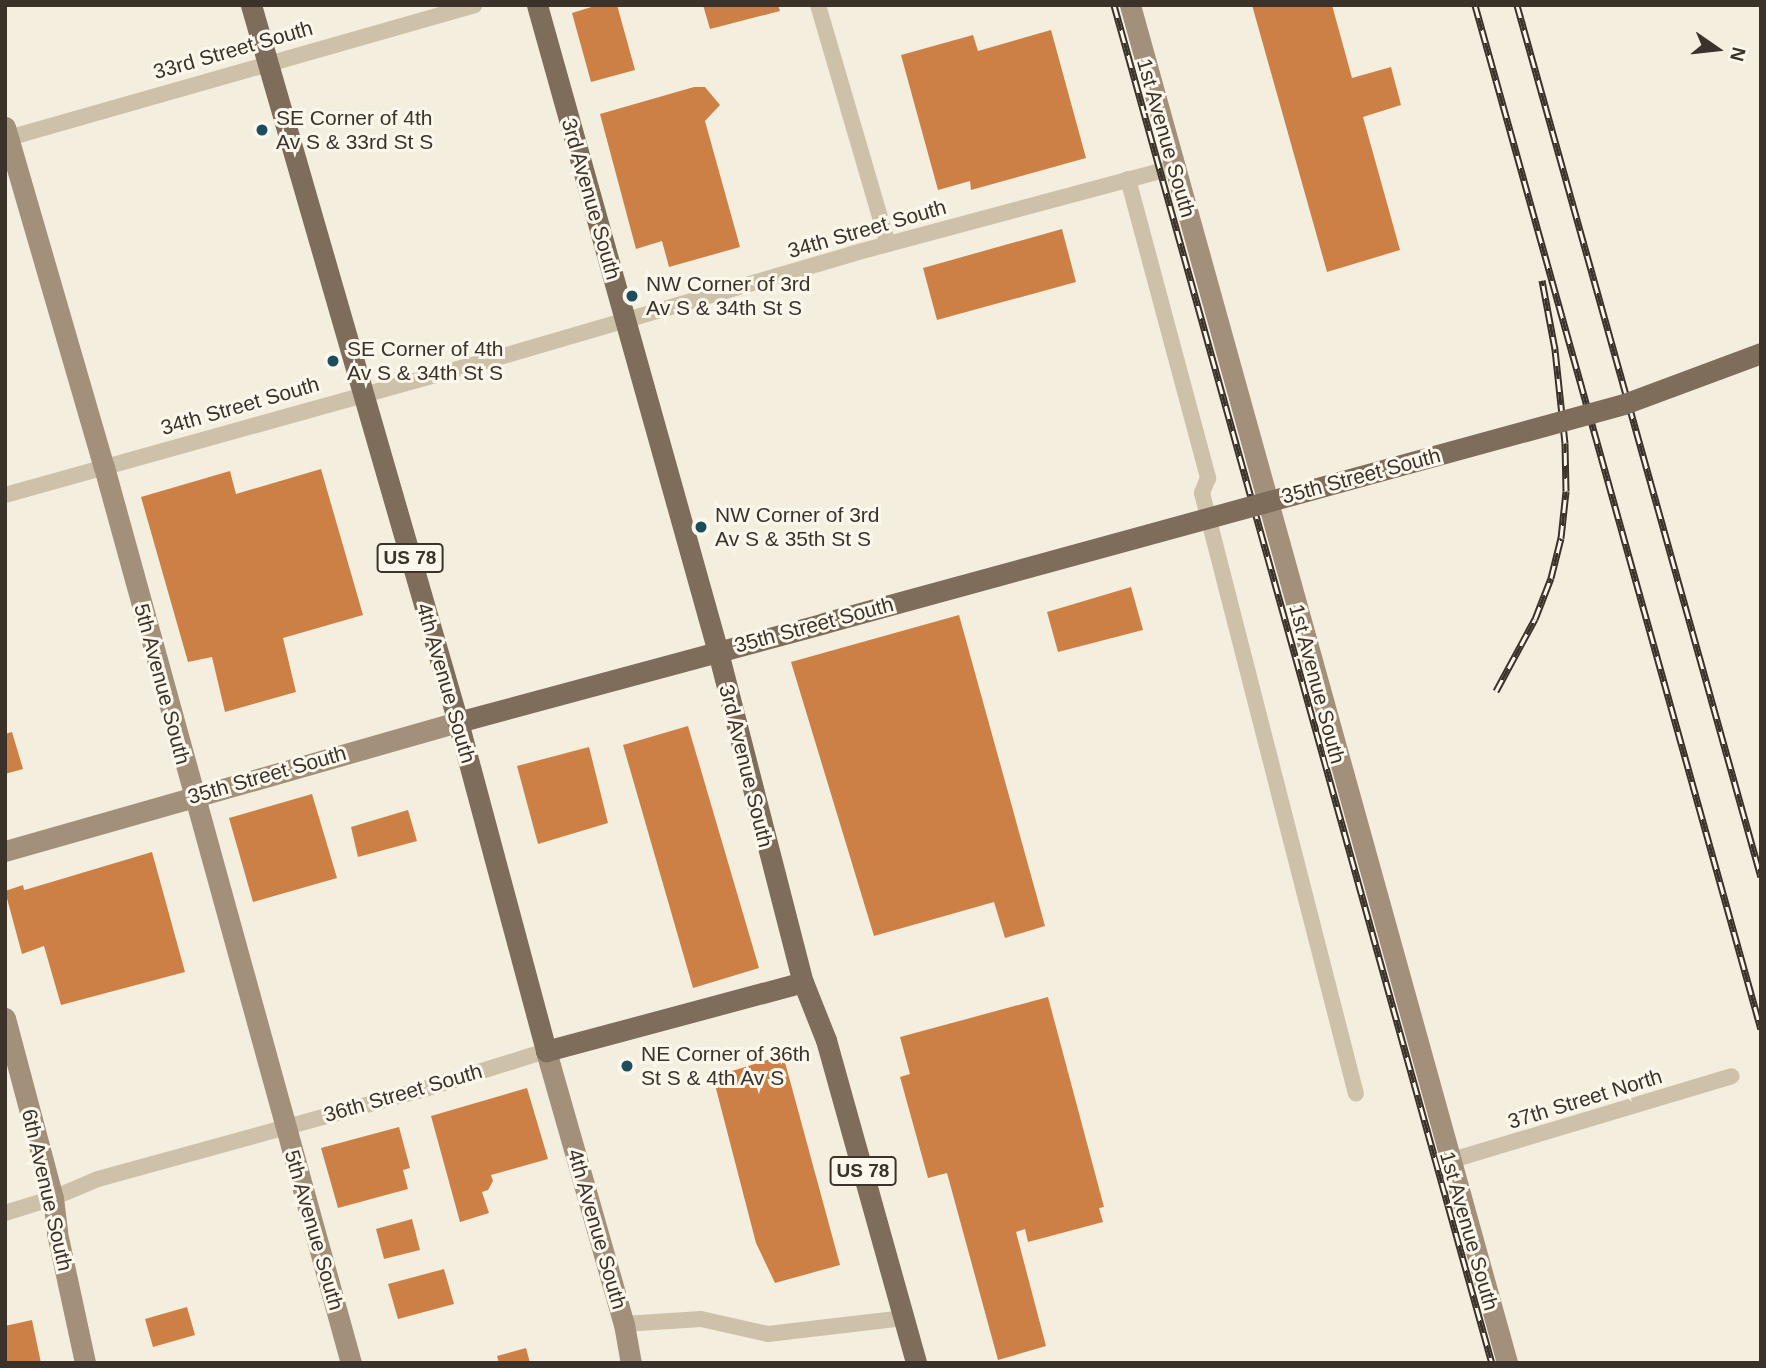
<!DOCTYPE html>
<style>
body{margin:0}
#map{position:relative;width:1766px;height:1368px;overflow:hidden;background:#f4eedf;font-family:Arial,sans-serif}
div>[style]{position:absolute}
.building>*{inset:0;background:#cc8046}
.street>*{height:16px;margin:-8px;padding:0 8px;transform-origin:8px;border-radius:8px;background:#cec1aa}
.secondary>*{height:21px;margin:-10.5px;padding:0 10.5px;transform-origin:10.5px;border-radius:10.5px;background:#a2907b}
.primary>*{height:21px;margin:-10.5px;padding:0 10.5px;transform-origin:10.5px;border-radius:10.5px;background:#7d6d5a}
.rail>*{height:7px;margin-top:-3.5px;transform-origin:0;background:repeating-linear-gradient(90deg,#fbf7ec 0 13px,#3b322a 0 26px);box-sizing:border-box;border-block:2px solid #3b322a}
.primary-bridge>*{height:21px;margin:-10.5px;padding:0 10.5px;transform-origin:10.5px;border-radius:10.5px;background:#7d6d5a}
.dots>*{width:19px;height:19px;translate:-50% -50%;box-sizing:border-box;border:4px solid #fbf7ec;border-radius:50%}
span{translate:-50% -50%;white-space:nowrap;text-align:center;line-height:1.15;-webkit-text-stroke:6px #fbf7ec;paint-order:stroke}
.shield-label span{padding:2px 5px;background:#fbf7ec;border:2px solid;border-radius:5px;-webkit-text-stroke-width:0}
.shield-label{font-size:19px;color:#3b322a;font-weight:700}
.street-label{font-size:21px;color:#3b322a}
.poi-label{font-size:21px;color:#3b322a}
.left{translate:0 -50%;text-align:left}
.frame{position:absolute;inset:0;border:7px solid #3b322a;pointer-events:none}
.north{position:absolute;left:1682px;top:14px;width:70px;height:70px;-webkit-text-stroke:5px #fbf7ec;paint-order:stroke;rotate:104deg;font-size:19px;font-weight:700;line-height:28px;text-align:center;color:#3b322a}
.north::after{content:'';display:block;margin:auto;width:24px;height:32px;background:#3b322a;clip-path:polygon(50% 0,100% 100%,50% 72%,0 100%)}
</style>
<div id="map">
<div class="building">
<div style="clip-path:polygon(598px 5px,617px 5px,635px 70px,591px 82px,572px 13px)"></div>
<div style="clip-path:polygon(703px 5px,778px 5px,780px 11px,710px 29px)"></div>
<div style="clip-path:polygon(1252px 5px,1332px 5px,1352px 78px,1391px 67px,1401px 105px,1363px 117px,1400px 250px,1327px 272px)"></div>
<div style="clip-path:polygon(1051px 30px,1086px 158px,971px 190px,970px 181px,938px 190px,901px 55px,973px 35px,978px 51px)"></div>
<div style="clip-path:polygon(694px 87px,705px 87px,720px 105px,705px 121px,740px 247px,669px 267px,662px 241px,636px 249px,600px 114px)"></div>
<div style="clip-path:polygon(1062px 229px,1076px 282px,937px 320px,923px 268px)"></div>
<div style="clip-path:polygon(321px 469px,363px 615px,283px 638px,296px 692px,225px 712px,212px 657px,188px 662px,141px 497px,230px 471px,236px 494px)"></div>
<div style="clip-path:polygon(1131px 587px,1143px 630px,1058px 652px,1047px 612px)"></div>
<div style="clip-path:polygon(959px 615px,1045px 926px,1005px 938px,994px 902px,874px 936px,791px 662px)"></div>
<div style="clip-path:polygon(688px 726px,759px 968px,693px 988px,623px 745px)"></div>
<div style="clip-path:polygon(12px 732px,23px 769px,5px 774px,5px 734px)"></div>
<div style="clip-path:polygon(589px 747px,608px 823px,538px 844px,517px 766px)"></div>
<div style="clip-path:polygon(312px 794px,337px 878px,253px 902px,229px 818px)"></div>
<div style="clip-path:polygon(408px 810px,417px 841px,358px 857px,351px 827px)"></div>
<div style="clip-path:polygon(152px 852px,185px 972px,61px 1005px,44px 946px,22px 954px,5px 891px,23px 885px,24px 890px,28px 889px)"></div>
<div style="clip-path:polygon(1048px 997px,1104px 1207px,1099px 1208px,1103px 1222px,1028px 1242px,1025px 1229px,1016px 1232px,1046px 1346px,998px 1360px,947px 1173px,928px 1178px,900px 1077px,910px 1074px,900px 1037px)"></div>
<div style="clip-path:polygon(783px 1055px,840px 1265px,775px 1283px,756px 1243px,713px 1077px)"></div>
<div style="clip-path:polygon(527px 1088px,548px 1159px,491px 1175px,493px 1181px,488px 1190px,482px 1192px,489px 1213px,460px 1222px,431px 1116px)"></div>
<div style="clip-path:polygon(399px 1127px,410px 1168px,403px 1170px,408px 1189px,338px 1208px,321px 1148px)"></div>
<div style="clip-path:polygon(412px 1219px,420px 1250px,384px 1259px,376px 1229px)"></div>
<div style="clip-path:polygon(444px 1269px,454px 1304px,398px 1319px,388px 1284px)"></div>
<div style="clip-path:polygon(187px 1307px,195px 1335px,153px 1347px,145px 1319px)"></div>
<div style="clip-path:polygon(32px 1320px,41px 1363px,5px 1363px,5px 1326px)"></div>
<div style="clip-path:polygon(526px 1348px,530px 1363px,499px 1363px,497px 1356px)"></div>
</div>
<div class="street">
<div style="left:818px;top:5px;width:249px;rotate:73.7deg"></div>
<div style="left:5px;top:139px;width:488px;rotate:-15.9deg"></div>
<div style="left:1128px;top:179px;width:310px;rotate:75deg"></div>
<div style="left:1208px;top:478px;width:16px;rotate:112deg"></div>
<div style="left:1202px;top:493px;width:620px;rotate:75.63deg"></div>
<div style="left:5px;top:495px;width:507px;rotate:-15.57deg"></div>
<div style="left:493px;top:359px;width:373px;rotate:-16.3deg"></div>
<div style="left:851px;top:254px;width:335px;rotate:-15deg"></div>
<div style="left:1449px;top:1161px;width:295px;rotate:-16.7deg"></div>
<div style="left:5px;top:1213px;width:50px;rotate:-17.4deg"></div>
<div style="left:53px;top:1198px;width:49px;rotate:-22.9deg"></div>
<div style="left:98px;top:1179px;width:332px;rotate:-15.4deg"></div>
<div style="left:418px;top:1091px;width:134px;rotate:-17.4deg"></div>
<div style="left:624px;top:1324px;width:77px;rotate:-3.7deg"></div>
<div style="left:701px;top:1319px;width:69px;rotate:12.6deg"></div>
<div style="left:768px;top:1334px;width:137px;rotate:-6.7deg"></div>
</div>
<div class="secondary">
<div style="left:1130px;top:5px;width:1409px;rotate:74.48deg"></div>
<div style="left:5px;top:127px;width:354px;rotate:73.8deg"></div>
<div style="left:104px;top:467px;width:929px;rotate:74.59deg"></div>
<div style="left:5px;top:851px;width:471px;rotate:-15.9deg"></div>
<div style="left:5px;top:1018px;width:186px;rotate:75.1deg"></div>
<div style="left:53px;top:1198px;width:35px;rotate:83deg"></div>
<div style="left:57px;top:1233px;width:133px;rotate:77.8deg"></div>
<div style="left:546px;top:1051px;width:284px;rotate:74.1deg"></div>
<div style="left:624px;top:1324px;width:40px;rotate:80deg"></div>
</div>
<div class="primary">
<div style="left:251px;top:5px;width:746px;rotate:73.9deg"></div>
<div style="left:458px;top:722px;width:341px;rotate:75deg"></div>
<div style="left:546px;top:1051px;width:266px;rotate:-15deg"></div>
<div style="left:537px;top:5px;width:672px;rotate:74.37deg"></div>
<div style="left:718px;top:652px;width:341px;rotate:75.6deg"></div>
<div style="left:803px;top:982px;width:62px;rotate:68.4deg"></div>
<div style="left:826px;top:1040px;width:335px;rotate:74.4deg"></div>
<div style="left:458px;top:722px;width:379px;rotate:-15.1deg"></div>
</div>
<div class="rail">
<div style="left:1114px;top:5px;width:1410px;rotate:74.45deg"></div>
<div style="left:1475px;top:5px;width:1063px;rotate:74.4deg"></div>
<div style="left:1517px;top:5px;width:905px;rotate:74.37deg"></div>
<div style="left:1496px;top:691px;width:82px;rotate:-61.6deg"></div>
<div style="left:1535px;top:619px;width:44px;rotate:-68.7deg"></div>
<div style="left:1551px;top:578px;width:41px;rotate:-76deg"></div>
<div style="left:1561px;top:538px;width:47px;rotate:-83.9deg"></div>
<div style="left:1566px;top:491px;width:48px;rotate:-91.2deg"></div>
<div style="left:1565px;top:443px;width:95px;rotate:-96.1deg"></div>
<div style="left:1555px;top:349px;width:70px;rotate:-100.7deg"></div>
</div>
<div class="primary-bridge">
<div style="left:824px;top:623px;width:829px;rotate:-15.31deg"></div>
<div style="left:1624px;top:404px;width:146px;rotate:-20.4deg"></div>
</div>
<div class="dots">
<div style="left:262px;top:130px;background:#1d4e5f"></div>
<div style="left:632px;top:296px;background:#1d4e5f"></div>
<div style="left:333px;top:361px;background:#1d4e5f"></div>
<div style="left:701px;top:527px;background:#1d4e5f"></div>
<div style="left:627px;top:1066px;background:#1d4e5f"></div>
</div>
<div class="shield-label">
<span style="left:410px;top:558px">US 78</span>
<span style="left:863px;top:1171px">US 78</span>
</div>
<div class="street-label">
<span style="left:233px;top:50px;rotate:-16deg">33rd Street South</span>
<span style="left:1166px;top:138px;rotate:74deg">1st Avenue South</span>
<span style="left:591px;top:199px;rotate:74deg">3rd Avenue South</span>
<span style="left:867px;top:229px;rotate:-16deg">34th Street South</span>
<span style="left:240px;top:406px;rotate:-16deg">34th Street South</span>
<span style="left:1361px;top:476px;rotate:-15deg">35th Street South</span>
<span style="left:814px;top:625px;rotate:-15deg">35th Street South</span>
<span style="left:446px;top:683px;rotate:74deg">4th Avenue South</span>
<span style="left:162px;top:684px;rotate:75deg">5th Avenue South</span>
<span style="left:1317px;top:684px;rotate:75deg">1st Avenue South</span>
<span style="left:746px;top:766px;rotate:76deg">3rd Avenue South</span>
<span style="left:267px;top:775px;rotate:-16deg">35th Street South</span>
<span style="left:403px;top:1093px;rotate:-16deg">36th Street South</span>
<span style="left:1585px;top:1099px;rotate:-17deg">37th Street North</span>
<span style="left:47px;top:1190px;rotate:77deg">6th Avenue South</span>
<span style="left:597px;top:1229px;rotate:74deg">4th Avenue South</span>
<span style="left:314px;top:1230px;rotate:74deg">5th Avenue South</span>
<span style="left:1469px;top:1231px;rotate:74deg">1st Avenue South</span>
</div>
<div class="poi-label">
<span class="left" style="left:276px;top:130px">SE Corner of 4th<br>Av S &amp; 33rd St S</span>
<span class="left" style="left:646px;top:296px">NW Corner of 3rd<br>Av S &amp; 34th St S</span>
<span class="left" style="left:347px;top:361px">SE Corner of 4th<br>Av S &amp; 34th St S</span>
<span class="left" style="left:715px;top:527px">NW Corner of 3rd<br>Av S &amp; 35th St S</span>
<span class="left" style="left:641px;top:1066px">NE Corner of 36th<br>St S &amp; 4th Av S</span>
</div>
<div class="frame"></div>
<div class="north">N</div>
</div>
